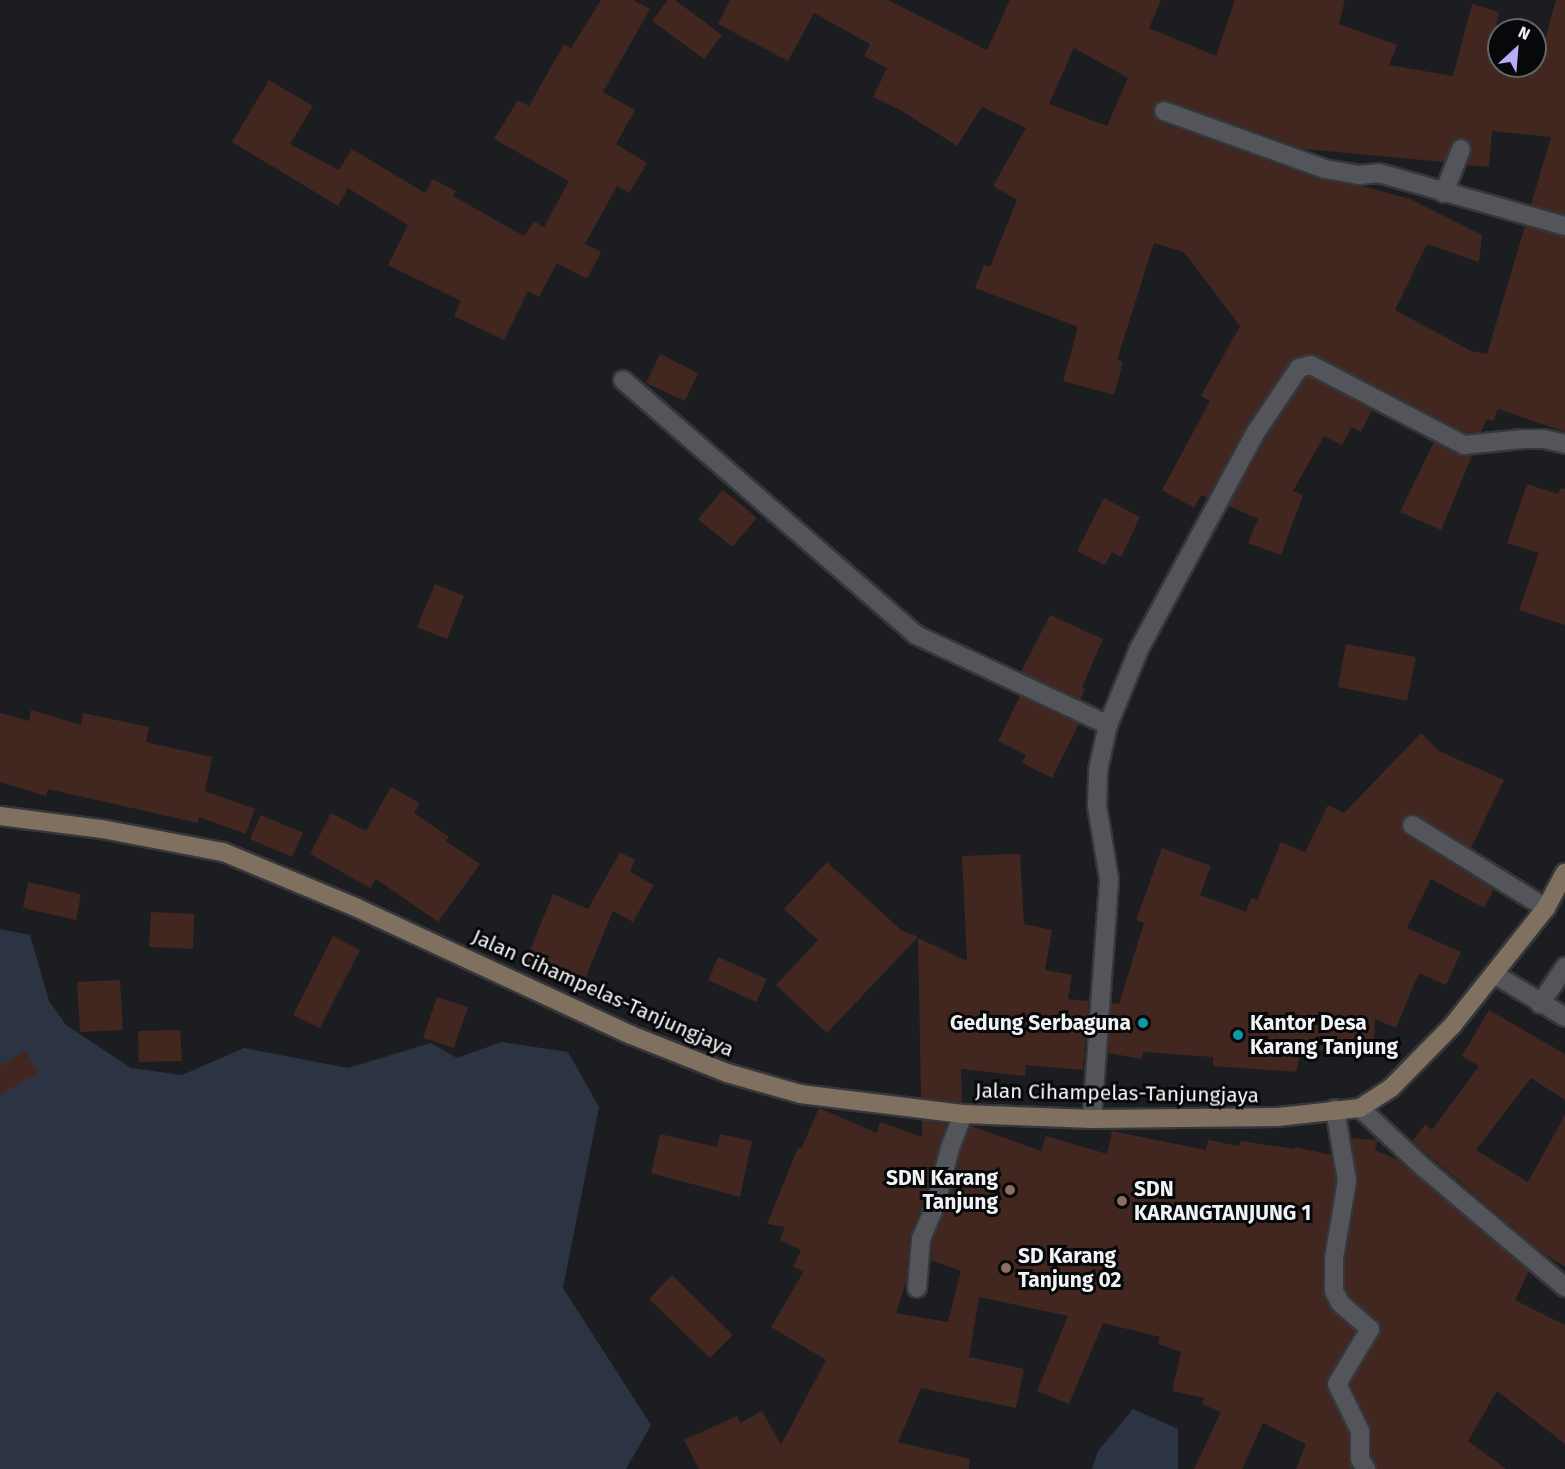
<!DOCTYPE html>
<style>
body{margin:0}
#map{position:relative;width:1565px;height:1469px;overflow:hidden;background:#1b1d21;font-family:"Fira Sans",sans-serif}
div>[style]{position:absolute}
.green>*{inset:0;background:#2c3444}
.building>*{inset:0;background:#422620}
.roads{filter:drop-shadow(2px 0 #35373a) drop-shadow(-2px 0 #35373a) drop-shadow(0 2px #35373a) drop-shadow(0 -2px #35373a)}
.lane>*{height:18px;margin:-9px;padding:0 9px;transform-origin:9px;border-radius:9px;background:#53555a}
.street>*{height:18px;margin:-9px;padding:0 9px;transform-origin:9px;border-radius:9px;background:#53555a}
.secondary>*{height:18px;margin:-9px;padding:0 9px;transform-origin:9px;border-radius:9px;background:#80705f}
.dots>*{width:16px;height:16px;translate:-50% -50%;box-sizing:border-box;border:3px solid #070809;border-radius:50%}
span{translate:-50% -50%;white-space:nowrap;text-align:center;line-height:1.15;-webkit-text-stroke:6px #070809;paint-order:stroke}
.street-label{font-size:21px;color:#f0f2f5}
.poi-label{font-size:21px;color:#f0f2f5;font-weight:700}
.right{translate:-100% -50%;text-align:right}
.left{translate:0 -50%;text-align:left}
.north{position:absolute;left:1487px;top:18px;width:60px;height:60px;box-sizing:border-box;background:#070809;border:2px solid #646667;border-radius:50%;rotate:26deg;font-size:16px;font-weight:700;line-height:24px;text-align:center;color:#f0f2f5}
.north::after{content:'';display:block;margin:auto;width:21px;height:27px;background:#b8abf7;clip-path:polygon(50% 0,100% 100%,50% 72%,0 100%)}
</style>
<div id="map">
<div class="green">
<div style="clip-path:polygon(0 929px,30px 935px,49px 1001px,66px 1025px,131px 1068px,182px 1075px,244px 1048px,348px 1068px,431px 1043px,457px 1058px,502px 1042px,568px 1052px,599px 1107px,563px 1288px,651px 1425px,626px 1469px,0 1469px)"></div>
<div style="clip-path:polygon(1133px 1409px,1178px 1429px,1178px 1469px,1092px 1469px,1098px 1451px)"></div>
</div>
<div class="building">
<div style="clip-path:polygon(601px 0,633px 0,650px 9px,603px 92px,635px 110px,616px 144px,647px 163px,629px 193px,617px 186px,585px 244px,601px 252px,587px 279px,557px 263px,539px 297px,528px 291px,504px 340px,454px 316px,461px 301px,388px 265px,408px 225px,348px 188px,338px 206px,232px 142px,269px 80px,313px 106px,290px 144px,339px 170px,352px 149px,425px 193px,433px 179px,456px 191px,453px 196px,524px 236px,534px 221px,544px 227px,569px 181px,494px 139px,518px 100px,529px 106px,564px 44px,571px 48px)"></div>
<div style="clip-path:polygon(668px 0,675px 0,722px 35px,704px 59px,652px 21px)"></div>
<div style="clip-path:polygon(evenodd,730px 0,888px 0,987px 50px,1010px 0,1161px 0,1149px 28px,1216px 56px,1235px 0,1345px 0,1339px 24px,1397px 45px,1389px 65px,1453px 76px,1472px 4px,1499px 12px,1496px 25px,1512px 30px,1499px 30px,1499px 66px,1535px 66px,1535px 37px,1545px 40px,1556px 0,1565px 0,1565px 214px,1531px 205px,1551px 137px,1492px 131px,1489px 167px,1467px 165px,1472px 148px,1464px 138px,1454px 141px,1444px 162px,1304px 149px,1167px 100px,1157px 102px,1153px 112px,1160px 122px,1321px 180px,1362px 186px,1410px 199px,1482px 235px,1479px 262px,1427px 244px,1395px 310px,1471px 351px,1487px 354px,1525px 226px,1565px 237px,1565px 432px,1498px 409px,1493px 421px,1487px 419px,1481px 432px,1466px 433px,1316px 355px,1308px 354px,1290px 362px,1246px 427px,1208px 498px,1201px 495px,1194px 508px,1162px 490px,1210px 401px,1201px 396px,1240px 326px,1184px 252px,1154px 243px,1117px 360px,1123px 362px,1114px 395px,1063px 381px,1078px 327px,975px 288px,984px 265px,990px 267px,1017px 200px,993px 186px,1026px 128px,982px 107px,957px 146px,902px 111px,873px 97px,887px 68px,864px 56px,870px 44px,814px 13px,788px 61px,718px 24px,730px 0,1074px 48px,1128px 78px,1107px 126px,1049px 104px,1074px 48px)"></div>
<div style="clip-path:polygon(660px 354px,698px 373px,685px 401px,646px 383px)"></div>
<div style="clip-path:polygon(1310px 377px,1372px 410px,1361px 432px,1352px 427px,1342px 445px,1324px 436px,1293px 491px,1303px 495px,1281px 555px,1248px 543px,1258px 519px,1229px 506px,1266px 438px,1306px 378px)"></div>
<div style="clip-path:polygon(1434px 442px,1459px 455px,1472px 456px,1441px 530px,1400px 512px)"></div>
<div style="clip-path:polygon(1527px 484px,1558px 494px,1561px 488px,1565px 489px,1565px 625px,1519px 610px,1539px 553px,1507px 543px)"></div>
<div style="clip-path:polygon(723px 490px,757px 518px,732px 547px,698px 519px)"></div>
<div style="clip-path:polygon(1104px 498px,1140px 517px,1121px 557px,1112px 552px,1105px 565px,1077px 551px)"></div>
<div style="clip-path:polygon(435px 584px,464px 596px,447px 639px,417px 627px)"></div>
<div style="clip-path:polygon(1050px 615px,1103px 639px,1082px 687px,1085px 689px,1080px 700px,1021px 672px)"></div>
<div style="clip-path:polygon(1346px 644px,1416px 657px,1407px 701px,1338px 687px)"></div>
<div style="clip-path:polygon(1020px 696px,1079px 724px,1052px 778px,1022px 763px,1026px 755px,998px 741px)"></div>
<div style="clip-path:polygon(31px 710px,81px 725px,83px 713px,149px 727px,146px 742px,212px 757px,205px 791px,255px 809px,246px 834px,199px 817px,198px 823px,48px 789px,46px 796px,0 782px,0 713px,29px 721px)"></div>
<div style="clip-path:polygon(1421px 733px,1439px 751px,1504px 780px,1471px 848px,1417px 815px,1407px 815px,1401px 824px,1406px 835px,1494px 889px,1484px 908px,1431px 879px,1407px 928px,1461px 952px,1446px 985px,1419px 973px,1396px 1028px,1375px 1019px,1373px 1056px,1302px 1048px,1296px 1072px,1213px 1066px,1213px 1057px,1143px 1052px,1142px 1059px,1108px 1053px,1111px 1003px,1119px 1004px,1144px 923px,1136px 920px,1162px 848px,1211px 866px,1200px 895px,1246px 912px,1251px 898px,1257px 900px,1281px 842px,1305px 852px,1328px 805px,1344px 813px)"></div>
<div style="clip-path:polygon(391px 787px,420px 803px,414px 813px,449px 837px,446px 841px,480px 864px,438px 922px,376px 879px,370px 888px,310px 854px,331px 813px,366px 831px)"></div>
<div style="clip-path:polygon(261px 815px,303px 833px,292px 857px,250px 839px)"></div>
<div style="clip-path:polygon(620px 852px,635px 860px,630px 872px,654px 885px,633px 922px,613px 911px,582px 986px,525px 962px,553px 894px,588px 909px)"></div>
<div style="clip-path:polygon(1020px 854px,1024px 924px,1052px 930px,1045px 970px,1072px 975px,1068px 999px,1089px 1001px,1083px 1070px,1026px 1065px,1025px 1076px,961px 1069px,962px 1103px,921px 1098px,918px 938px,967px 961px,962px 856px)"></div>
<div style="clip-path:polygon(827px 862px,901px 930px,918px 937px,827px 1033px,776px 985px,818px 940px,784px 909px)"></div>
<div style="clip-path:polygon(28px 882px,81px 894px,76px 920px,23px 908px)"></div>
<div style="clip-path:polygon(151px 912px,194px 914px,193px 949px,149px 947px)"></div>
<div style="clip-path:polygon(333px 936px,360px 950px,320px 1028px,293px 1015px)"></div>
<div style="clip-path:polygon(718px 957px,767px 979px,756px 1002px,708px 980px)"></div>
<div style="clip-path:polygon(120px 980px,123px 1030px,80px 1032px,77px 982px)"></div>
<div style="clip-path:polygon(437px 997px,468px 1007px,454px 1048px,423px 1038px)"></div>
<div style="clip-path:polygon(1489px 1010px,1565px 1054px,1565px 1100px,1531px 1078px,1476px 1150px,1528px 1182px,1565px 1115px,1565px 1267px,1539px 1250px,1412px 1141px,1426px 1124px,1432px 1130px,1479px 1066px,1462px 1056px)"></div>
<div style="clip-path:polygon(180px 1030px,182px 1061px,139px 1062px,138px 1031px)"></div>
<div style="clip-path:polygon(25px 1051px,38px 1073px,0 1095px,0 1066px)"></div>
<div style="clip-path:polygon(819px 1108px,877px 1133px,880px 1122px,922px 1137px,922px 1120px,947px 1123px,925px 1199px,910px 1235px,906px 1282px,896px 1313px,948px 1322px,961px 1271px,931px 1260px,932px 1242px,947px 1206px,961px 1151px,971px 1126px,1041px 1151px,1046px 1136px,1107px 1154px,1112px 1131px,1206px 1150px,1208px 1140px,1239px 1146px,1240px 1141px,1295px 1149px,1295px 1147px,1331px 1155px,1336px 1181px,1323px 1256px,1323px 1292px,1332px 1311px,1355px 1331px,1326px 1384px,1349px 1434px,1349px 1459px,1353px 1469px,1296px 1469px,1306px 1444px,1263px 1423px,1242px 1469px,1194px 1469px,1221px 1412px,1202px 1404px,1204px 1398px,1172px 1391px,1181px 1352px,1158px 1344px,1160px 1337px,1103px 1323px,1069px 1404px,1037px 1391px,1068px 1316px,979px 1297px,969px 1357px,1024px 1369px,1016px 1408px,921px 1388px,898px 1442px,970px 1459px,969px 1469px,699px 1469px,684px 1440px,737px 1416px,740px 1423px,762px 1411px,781px 1445px,826px 1360px,771px 1327px,804px 1271px,793px 1267px,801px 1250px,780px 1240px,785px 1227px,767px 1224px,798px 1148px,801px 1149px)"></div>
<div style="clip-path:polygon(660px 1134px,717px 1147px,720px 1134px,752px 1141px,740px 1197px,651px 1173px)"></div>
<div style="clip-path:polygon(1351px 1138px,1378px 1140px,1375px 1150px,1400px 1161px,1529px 1271px,1515px 1300px,1565px 1325px,1565px 1444px,1497px 1391px,1468px 1441px,1506px 1469px,1377px 1469px,1371px 1456px,1370px 1427px,1350px 1385px,1381px 1329px,1378px 1321px,1349px 1296px,1345px 1288px,1345px 1259px,1358px 1182px)"></div>
<div style="clip-path:polygon(672px 1275px,733px 1335px,710px 1358px,649px 1299px)"></div>
</div>
<div class="roads">
<div class="lane">
<div style="left:1494px;top:974px;width:83px;rotate:31.2deg"></div>
<div style="left:1540px;top:1004px;width:45px;rotate:-56deg"></div>
</div>
<div class="street">
<div style="left:1164px;top:111px;width:171px;rotate:19.8deg"></div>
<div style="left:1325px;top:169px;width:34px;rotate:10deg"></div>
<div style="left:1358px;top:175px;width:21px;rotate:-5deg"></div>
<div style="left:1379px;top:173px;width:193px;rotate:15.9deg"></div>
<div style="left:1444px;top:193px;width:47px;rotate:-68.9deg"></div>
<div style="left:623px;top:380px;width:388px;rotate:41deg"></div>
<div style="left:916px;top:635px;width:212px;rotate:25.1deg"></div>
<div style="left:1412px;top:825px;width:158px;rotate:31.8deg"></div>
<div style="left:1360px;top:1108px;width:88px;rotate:43.2deg"></div>
<div style="left:1424px;top:1168px;width:185px;rotate:40.2deg"></div>
<div style="left:1335px;top:1109px;width:73px;rotate:80.5deg"></div>
<div style="left:1347px;top:1181px;width:78px;rotate:99.6deg"></div>
<div style="left:1334px;top:1258px;width:33px;rotate:90deg"></div>
<div style="left:1334px;top:1291px;width:13px;rotate:63deg"></div>
<div style="left:1340px;top:1303px;width:40px;rotate:41deg"></div>
<div style="left:1370px;top:1329px;width:64px;rotate:121deg"></div>
<div style="left:1337px;top:1384px;width:52px;rotate:63.9deg"></div>
<div style="left:1360px;top:1431px;width:28px;rotate:90deg"></div>
<div style="left:1360px;top:1459px;width:12px;rotate:59deg"></div>
<div style="left:1092px;top:1119px;width:241px;rotate:-85.9deg"></div>
<div style="left:1109px;top:879px;width:74px;rotate:-99.3deg"></div>
<div style="left:1097px;top:806px;width:36px;rotate:-88deg"></div>
<div style="left:1098px;top:770px;width:46px;rotate:-77.5deg"></div>
<div style="left:1108px;top:725px;width:82px;rotate:-67.8deg"></div>
<div style="left:1139px;top:649px;width:247px;rotate:-61.7deg"></div>
<div style="left:1256px;top:432px;width:77px;rotate:-56.1deg"></div>
<div style="left:1299px;top:368px;width:12px;rotate:-14deg"></div>
<div style="left:1311px;top:365px;width:173px;rotate:27.6deg"></div>
<div style="left:1464px;top:445px;width:59px;rotate:-5.8deg"></div>
<div style="left:1523px;top:439px;width:21px"></div>
<div style="left:1544px;top:439px;width:22px;rotate:13deg"></div>
<div style="left:917px;top:1288px;width:49px;rotate:-85.3deg"></div>
<div style="left:921px;top:1239px;width:39px;rotate:-67deg"></div>
<div style="left:936px;top:1203px;width:57px;rotate:-75.7deg"></div>
<div style="left:950px;top:1148px;width:36px;rotate:-69deg"></div>
</div>
<div class="secondary">
<div style="left:0;top:816px;width:103px;rotate:7.3deg"></div>
<div style="left:102px;top:829px;width:123px;rotate:10.8deg"></div>
<div style="left:223px;top:852px;width:143px;rotate:22.6deg"></div>
<div style="left:355px;top:907px;width:304px;rotate:24.9deg"></div>
<div style="left:631px;top:1035px;width:103px;rotate:21.6deg"></div>
<div style="left:727px;top:1073px;width:76px;rotate:16deg"></div>
<div style="left:800px;top:1094px;width:164px;rotate:7deg"></div>
<div style="left:963px;top:1114px;width:129px;rotate:2.2deg"></div>
<div style="left:1092px;top:1119px;width:186px;rotate:-0.6deg"></div>
<div style="left:1278px;top:1117px;width:82px;rotate:-6.3deg"></div>
<div style="left:1360px;top:1108px;width:37px;rotate:-33deg"></div>
<div style="left:1391px;top:1088px;width:87px;rotate:-45.5deg"></div>
<div style="left:1452px;top:1026px;width:151px;rotate:-51.5deg"></div>
<div style="left:1546px;top:908px;width:40px;rotate:-62deg"></div>
</div>
</div>
<div class="dots">
<div style="left:1143px;top:1023px;background:#0f9aa8"></div>
<div style="left:1238px;top:1035px;background:#0f9aa8"></div>
<div style="left:1010px;top:1190px;background:#8d6e63"></div>
<div style="left:1122px;top:1201px;background:#8d6e63"></div>
<div style="left:1006px;top:1268px;background:#8d6e63"></div>
</div>
<div class="street-label">
<span style="left:603px;top:993px;rotate:24deg">Jalan Cihampelas-Tanjungjaya</span>
<span style="left:1117px;top:1093px;rotate:1deg">Jalan Cihampelas-Tanjungjaya</span>
</div>
<div class="poi-label">
<span class="right" style="left:1131px;top:1023px">Gedung Serbaguna</span>
<span class="left" style="left:1250px;top:1035px">Kantor Desa<br>Karang Tanjung</span>
<span class="right" style="left:998px;top:1190px">SDN Karang<br>Tanjung</span>
<span class="left" style="left:1134px;top:1201px">SDN<br>KARANGTANJUNG 1</span>
<span class="left" style="left:1018px;top:1268px">SD Karang<br>Tanjung 02</span>
</div>
<div class="north">N</div>
</div>
